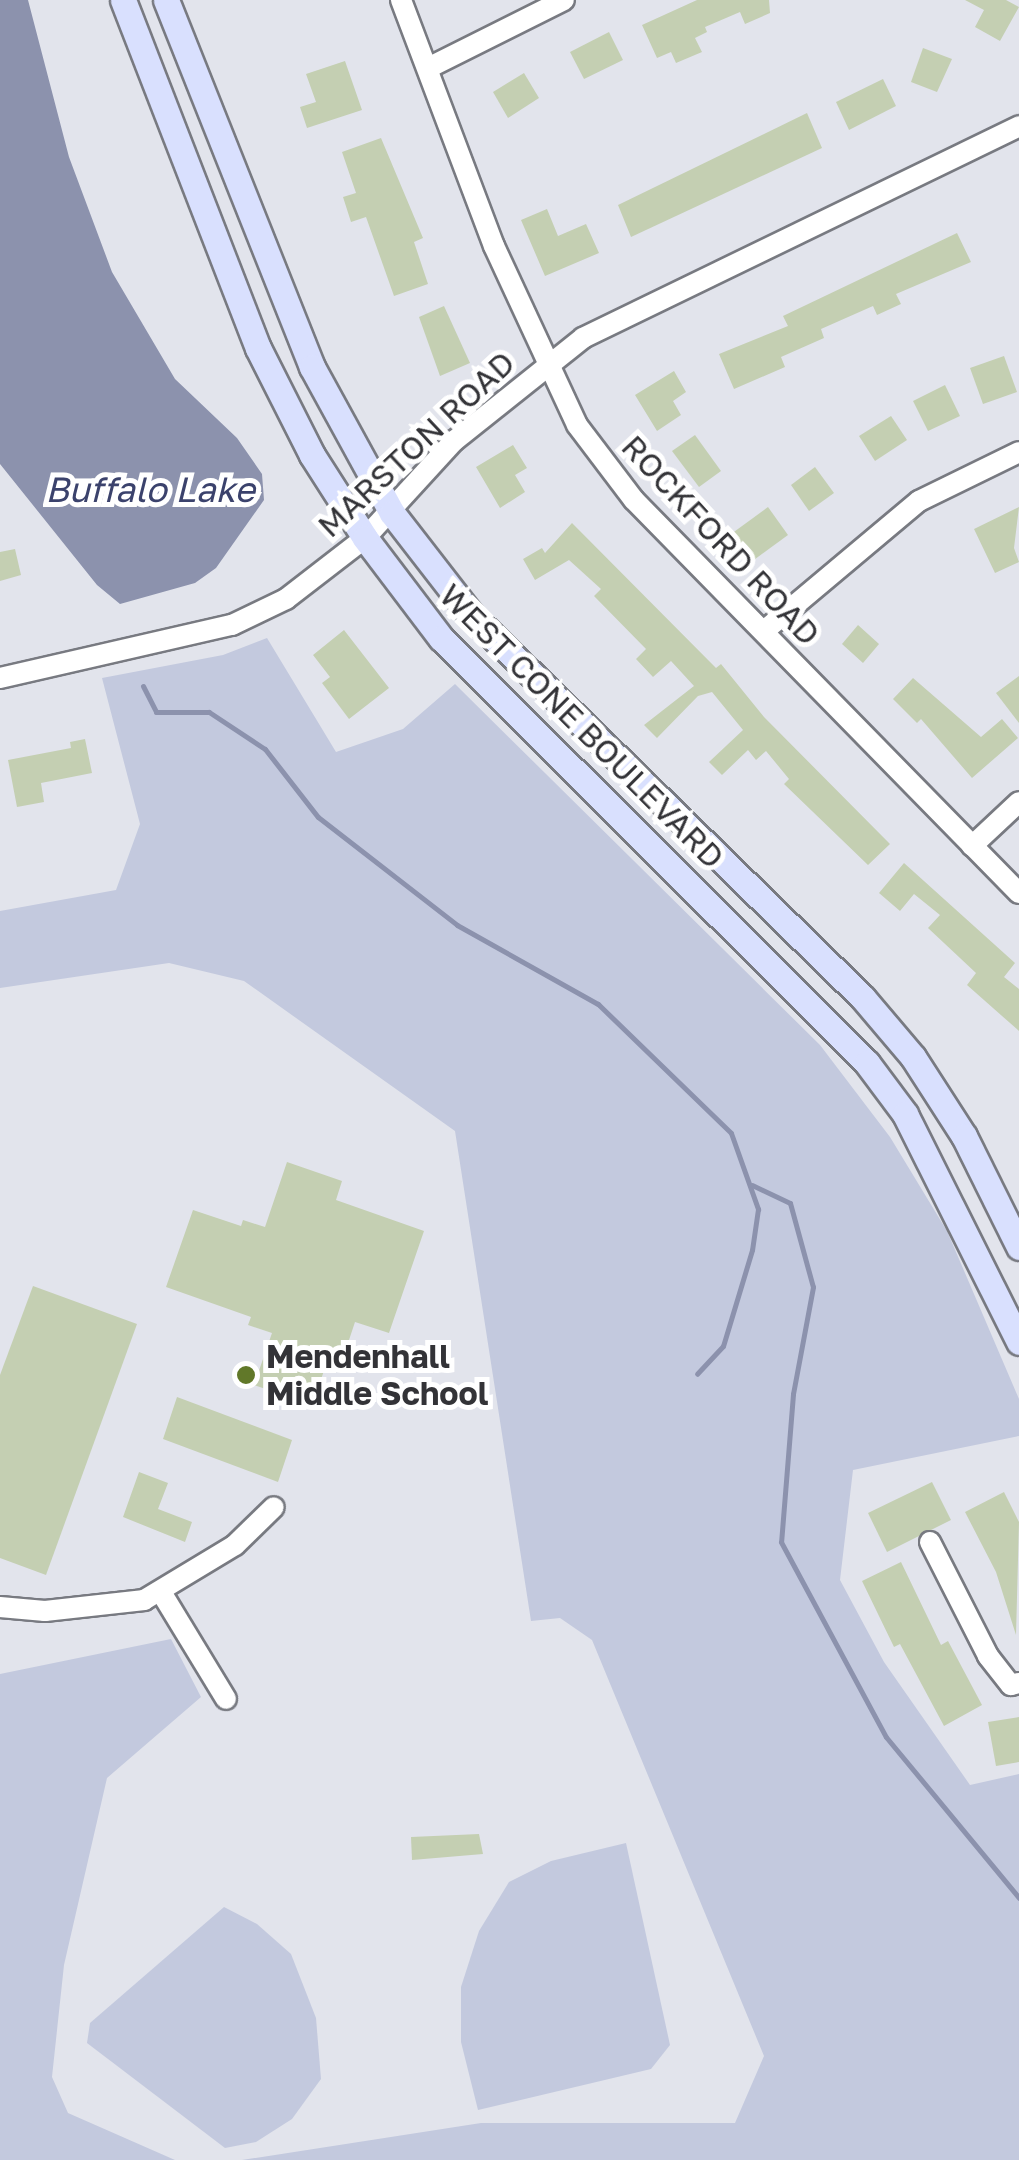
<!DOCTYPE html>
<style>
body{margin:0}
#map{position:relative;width:1019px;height:2160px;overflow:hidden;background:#e2e4ec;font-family:"Golos Text",sans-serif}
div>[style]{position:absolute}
.green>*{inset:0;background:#c3c9de}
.water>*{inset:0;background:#8c92ad}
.stream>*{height:5px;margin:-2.5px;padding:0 2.5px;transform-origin:2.5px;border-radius:2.5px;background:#8c92ad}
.building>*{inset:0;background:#c4cfb2}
.roads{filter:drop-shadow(2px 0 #787a81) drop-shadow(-2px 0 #787a81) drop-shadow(0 2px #787a81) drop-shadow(0 -2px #787a81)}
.minor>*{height:20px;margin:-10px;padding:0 10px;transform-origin:10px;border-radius:10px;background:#fff}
.major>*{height:25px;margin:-12.5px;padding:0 12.5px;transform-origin:12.5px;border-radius:12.5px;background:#d9e0fe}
.dots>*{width:28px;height:28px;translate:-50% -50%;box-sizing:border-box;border:5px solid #fff;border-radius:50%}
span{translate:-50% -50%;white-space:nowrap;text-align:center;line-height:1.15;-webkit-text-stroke:10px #fff;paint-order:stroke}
.street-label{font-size:32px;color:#333337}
.poi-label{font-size:32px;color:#333337;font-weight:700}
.left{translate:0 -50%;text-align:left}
.water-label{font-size:35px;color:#3b426c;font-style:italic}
</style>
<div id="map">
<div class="green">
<div style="clip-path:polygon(267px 638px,336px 752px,403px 729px,455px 684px,820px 1045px,890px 1137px,947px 1231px,1019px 1399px,1019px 1436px,853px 1470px,840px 1580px,884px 1662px,970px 1785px,1019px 1774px,1019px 2160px,242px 2160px,481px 2123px,735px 2123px,764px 2056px,592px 1640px,560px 1618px,531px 1621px,455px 1131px,244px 981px,169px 963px,0 988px,0 911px,116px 890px,140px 824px,102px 678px,223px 655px)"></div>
<div style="clip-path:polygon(171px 1639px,201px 1697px,107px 1778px,64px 1965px,52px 2077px,68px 2113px,175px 2160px,0 2160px,0 1674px)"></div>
<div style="clip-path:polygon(626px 1843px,670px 2045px,651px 2069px,478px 2110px,461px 2042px,461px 1987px,479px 1931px,509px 1882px,551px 1861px)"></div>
<div style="clip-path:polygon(224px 1907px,257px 1924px,291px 1954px,316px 2018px,321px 2079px,292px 2119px,256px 2142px,225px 2148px,87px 2043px,90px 2023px)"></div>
</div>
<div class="water">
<div style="clip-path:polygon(0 0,28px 0,69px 157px,112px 272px,175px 379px,237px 438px,262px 474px,264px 500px,216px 568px,195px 583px,120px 604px,97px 585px,0 464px)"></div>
</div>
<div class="stream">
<div style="left:143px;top:686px;width:29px;rotate:63deg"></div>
<div style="left:156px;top:712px;width:53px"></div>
<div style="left:209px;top:712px;width:67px;rotate:33.5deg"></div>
<div style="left:265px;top:749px;width:86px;rotate:52.1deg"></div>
<div style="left:318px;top:817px;width:176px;rotate:37.8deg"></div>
<div style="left:457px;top:925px;width:162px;rotate:29.3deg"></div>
<div style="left:598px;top:1004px;width:185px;rotate:44.1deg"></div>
<div style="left:731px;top:1133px;width:81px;rotate:70.4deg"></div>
<div style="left:758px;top:1209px;width:41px;rotate:98.3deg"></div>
<div style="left:752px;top:1250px;width:100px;rotate:106.8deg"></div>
<div style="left:723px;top:1346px;width:38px;rotate:133deg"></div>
<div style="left:752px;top:1185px;width:42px;rotate:25.3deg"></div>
<div style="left:790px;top:1203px;width:87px;rotate:74.7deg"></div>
<div style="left:813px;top:1287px;width:109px;rotate:100.6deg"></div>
<div style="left:793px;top:1394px;width:148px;rotate:94.6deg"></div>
<div style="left:781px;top:1542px;width:221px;rotate:61.7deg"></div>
<div style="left:886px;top:1737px;width:209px;rotate:50.4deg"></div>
</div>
<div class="building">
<div style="clip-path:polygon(697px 0,769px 0,770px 13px,745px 24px,740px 12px,705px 27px,707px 32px,695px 38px,702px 52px,676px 63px,671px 52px,657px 58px,642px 25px)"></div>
<div style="clip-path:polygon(965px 0,1006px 0,1019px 7px,1000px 41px,975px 27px,984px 10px)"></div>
<div style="clip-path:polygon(609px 32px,623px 60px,584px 79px,570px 52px)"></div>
<div style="clip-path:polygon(923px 48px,952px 59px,937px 92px,911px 82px)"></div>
<div style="clip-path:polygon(345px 61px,362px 110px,307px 128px,300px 107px,316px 102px,306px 74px)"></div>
<div style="clip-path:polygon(524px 73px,539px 98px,508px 118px,493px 92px)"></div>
<div style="clip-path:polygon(883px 79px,896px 106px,849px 130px,836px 102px)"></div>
<div style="clip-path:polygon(807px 113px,822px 148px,631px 237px,618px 205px)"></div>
<div style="clip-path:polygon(381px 138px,423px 238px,414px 242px,428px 284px,394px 296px,366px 217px,351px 222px,343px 197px,356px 193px,342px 152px)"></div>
<div style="clip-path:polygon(547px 209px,558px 236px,586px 224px,599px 253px,545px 276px,521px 220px)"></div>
<div style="clip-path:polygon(957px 233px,971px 262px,896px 294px,901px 304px,877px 315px,873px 306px,821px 329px,824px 338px,781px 357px,785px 367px,734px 389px,719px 354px,788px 326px,783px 316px)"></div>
<div style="clip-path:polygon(444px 306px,470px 363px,440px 376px,419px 317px)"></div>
<div style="clip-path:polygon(1004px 356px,1017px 392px,983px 404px,970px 368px)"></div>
<div style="clip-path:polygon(674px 371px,686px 392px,673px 401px,681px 415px,657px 431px,635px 395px)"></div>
<div style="clip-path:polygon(945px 385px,960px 416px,928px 431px,913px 401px)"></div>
<div style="clip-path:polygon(891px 416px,907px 440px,875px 461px,859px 436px)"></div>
<div style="clip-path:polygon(695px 435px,721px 471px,699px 487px,672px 451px)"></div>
<div style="clip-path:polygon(513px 445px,527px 468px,515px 475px,525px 492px,500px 508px,476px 467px)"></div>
<div style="clip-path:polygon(815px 467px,834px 493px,809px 511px,791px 485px)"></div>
<div style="clip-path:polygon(768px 507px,788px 535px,747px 565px,727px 537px)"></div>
<div style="clip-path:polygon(1019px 507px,1014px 548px,1019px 562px,995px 573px,974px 529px)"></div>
<div style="clip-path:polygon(572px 523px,716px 668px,721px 664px,764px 717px,890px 844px,868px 865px,784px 784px,789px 779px,766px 751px,756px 760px,748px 750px,722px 775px,709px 762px,743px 730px,712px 692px,698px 696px,657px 738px,644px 725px,694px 686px,671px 661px,653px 677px,636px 659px,646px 649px,594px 596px,601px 589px,569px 560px,535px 580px,523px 559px,542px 548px,545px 553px)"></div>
<div style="clip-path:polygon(15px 549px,21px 575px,0 581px,0 552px)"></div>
<div style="clip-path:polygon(858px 625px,879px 644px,863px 663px,842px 644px)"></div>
<div style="clip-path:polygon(344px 630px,389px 688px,349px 719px,322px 683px,330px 677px,313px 655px)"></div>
<div style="clip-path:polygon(1019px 676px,1019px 723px,996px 693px)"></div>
<div style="clip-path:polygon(913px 678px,981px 737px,1002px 719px,1018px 738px,972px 778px,921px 719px,917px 723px,893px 699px)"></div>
<div style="clip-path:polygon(85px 739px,92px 773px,41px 783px,44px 802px,17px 807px,8px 760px,71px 748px,70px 742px)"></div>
<div style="clip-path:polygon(904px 863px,1015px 963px,1004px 977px,1019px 989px,1019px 1031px,967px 985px,976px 973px,928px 928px,940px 915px,914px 894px,900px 911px,879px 893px)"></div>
<div style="clip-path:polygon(287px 1162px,342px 1181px,336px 1200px,424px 1231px,389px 1333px,355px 1322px,339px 1370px,326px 1365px,312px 1405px,254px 1385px,272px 1333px,248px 1325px,251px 1317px,166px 1287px,193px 1210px,241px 1226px,243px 1220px,265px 1227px)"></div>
<div style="clip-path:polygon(33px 1286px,137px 1324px,46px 1575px,0 1558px,0 1375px)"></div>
<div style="clip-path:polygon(177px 1397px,292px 1440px,278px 1482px,163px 1439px)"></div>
<div style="clip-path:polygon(139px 1472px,168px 1483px,158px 1509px,192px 1522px,185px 1542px,123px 1517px)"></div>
<div style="clip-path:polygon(932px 1482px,951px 1520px,887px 1552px,868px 1513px)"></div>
<div style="clip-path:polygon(1004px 1492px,1019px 1522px,1016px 1635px,996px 1572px,965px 1512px)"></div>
<div style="clip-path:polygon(901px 1562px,941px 1645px,948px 1641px,982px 1705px,944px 1726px,900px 1644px,894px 1647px,862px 1581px)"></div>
<div style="clip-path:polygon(1019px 1717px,1019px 1762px,996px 1766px,988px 1722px)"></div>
<div style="clip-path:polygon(479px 1834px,483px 1854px,412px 1860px,411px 1837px)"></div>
</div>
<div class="roads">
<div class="minor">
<div style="left:401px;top:0;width:263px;rotate:69.3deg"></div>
<div style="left:494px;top:246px;width:197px;rotate:65.1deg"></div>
<div style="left:577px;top:425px;width:94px;rotate:52.8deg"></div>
<div style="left:634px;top:500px;width:550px;rotate:45.59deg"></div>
<div style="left:428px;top:68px;width:152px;rotate:-26.6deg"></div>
<div style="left:764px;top:631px;width:202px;rotate:-40deg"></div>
<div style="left:919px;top:501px;width:111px;rotate:-26.1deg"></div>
<div style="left:0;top:678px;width:238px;rotate:-12.9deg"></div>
<div style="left:232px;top:625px;width:60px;rotate:-25.7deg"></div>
<div style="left:286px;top:599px;width:100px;rotate:-37.7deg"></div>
<div style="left:365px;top:538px;width:132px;rotate:-47.5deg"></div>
<div style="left:454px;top:441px;width:165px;rotate:-38.6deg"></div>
<div style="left:583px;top:338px;width:485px;rotate:-25.9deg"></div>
<div style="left:972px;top:846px;width:64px;rotate:-43.1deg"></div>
<div style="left:930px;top:1542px;width:128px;rotate:63deg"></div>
<div style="left:988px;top:1656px;width:37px;rotate:52deg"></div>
<div style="left:1011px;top:1685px;width:8px;rotate:-14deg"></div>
<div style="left:161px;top:1592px;width:125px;rotate:58.7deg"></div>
<div style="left:0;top:1607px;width:45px;rotate:5.1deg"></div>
<div style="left:45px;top:1611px;width:100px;rotate:-6.3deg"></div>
<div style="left:144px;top:1600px;width:106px;rotate:-31.1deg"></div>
<div style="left:235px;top:1545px;width:54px;rotate:-44.3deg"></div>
</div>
<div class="major">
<div style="left:123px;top:0;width:373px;rotate:68.8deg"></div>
<div style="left:258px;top:348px;width:120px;rotate:63.2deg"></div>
<div style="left:312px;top:455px;width:98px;rotate:57.4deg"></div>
<div style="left:365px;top:538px;width:126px;rotate:52.8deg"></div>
<div style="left:441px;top:638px;width:602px;rotate:44.93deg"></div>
<div style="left:867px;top:1063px;width:64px;rotate:53.3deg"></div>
<div style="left:905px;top:1114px;width:255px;rotate:63.4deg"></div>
<div style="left:166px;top:0;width:395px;rotate:68.3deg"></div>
<div style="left:312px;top:367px;width:166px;rotate:61.3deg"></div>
<div style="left:392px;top:513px;width:129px;rotate:52.2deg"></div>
<div style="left:471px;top:615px;width:548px;rotate:44.33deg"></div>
<div style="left:863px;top:998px;width:77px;rotate:49.7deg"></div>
<div style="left:913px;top:1057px;width:94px;rotate:57.2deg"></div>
<div style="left:964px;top:1136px;width:124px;rotate:63.6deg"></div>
</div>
</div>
<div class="dots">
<div style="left:246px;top:1375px;background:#617829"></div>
</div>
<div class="street-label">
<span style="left:416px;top:444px;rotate:-43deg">MARSTON ROAD</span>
<span style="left:721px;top:540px;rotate:47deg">ROCKFORD ROAD</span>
<span style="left:582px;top:726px;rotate:45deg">WEST CONE BOULEVARD</span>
</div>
<div class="poi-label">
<span class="left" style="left:266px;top:1375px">Mendenhall<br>Middle School</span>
</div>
<div class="water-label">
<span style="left:150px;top:489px">Buffalo Lake</span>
</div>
</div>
